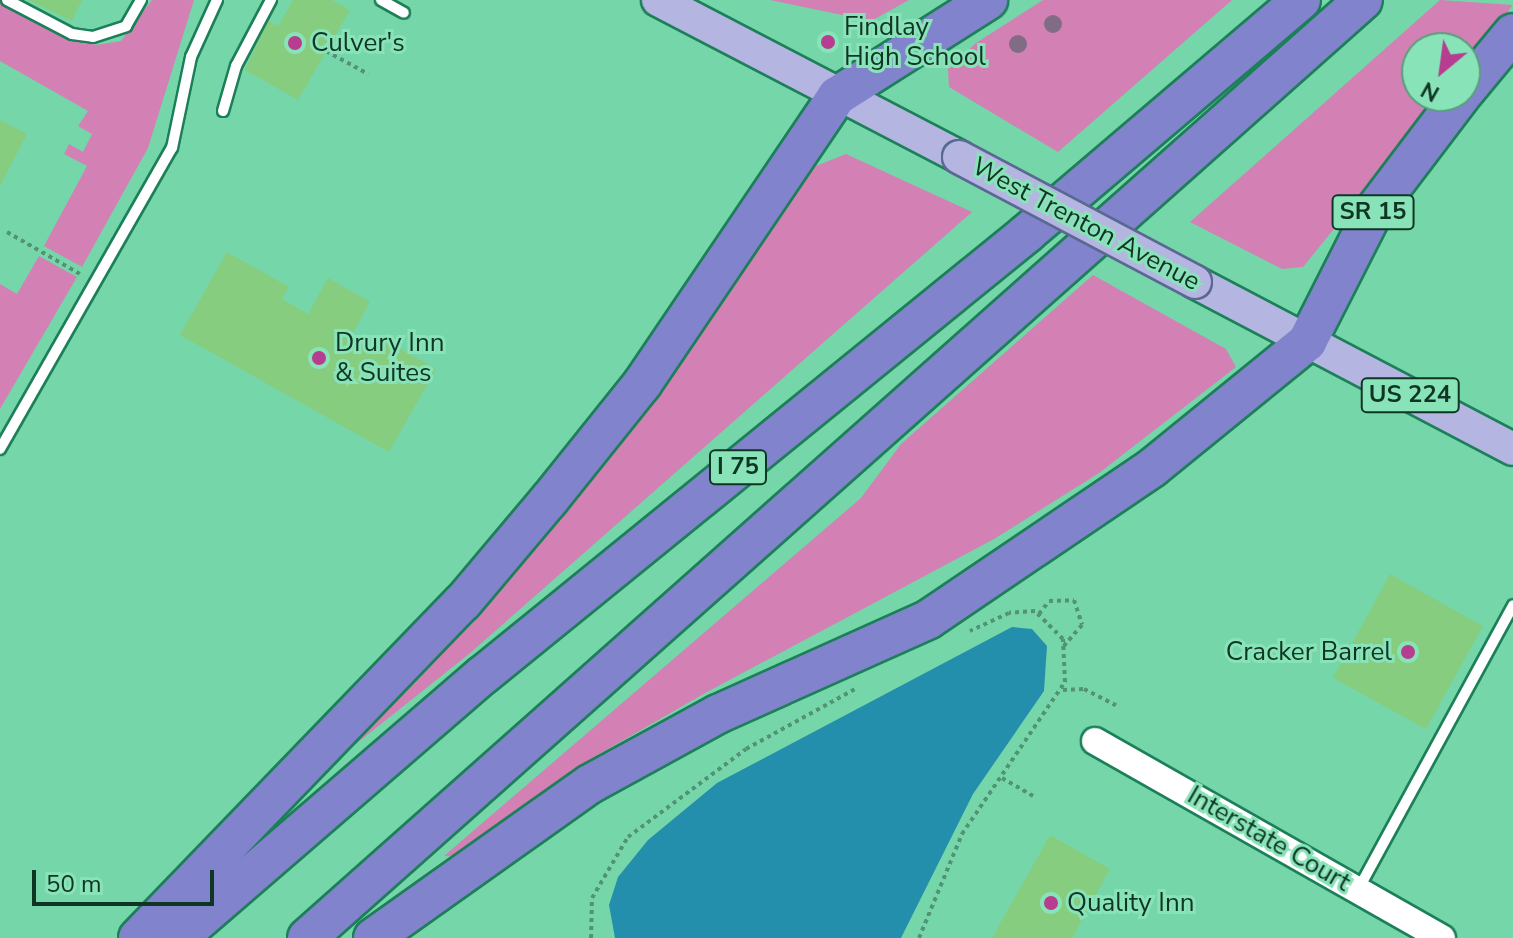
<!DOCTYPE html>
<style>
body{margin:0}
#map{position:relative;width:1513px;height:938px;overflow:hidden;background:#89e3b8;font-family:"Nunito Sans",sans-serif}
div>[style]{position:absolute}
.built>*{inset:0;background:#75d6a9}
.green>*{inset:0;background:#d380b4}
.water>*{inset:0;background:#248fad}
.building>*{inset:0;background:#86cd80}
.path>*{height:4px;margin-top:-2px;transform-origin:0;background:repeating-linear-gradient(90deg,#519374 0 4px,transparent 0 8px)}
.roads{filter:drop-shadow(2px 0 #1c7f59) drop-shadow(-2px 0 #1c7f59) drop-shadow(0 2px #1c7f59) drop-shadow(0 -2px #1c7f59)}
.service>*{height:10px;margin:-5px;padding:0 5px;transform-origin:5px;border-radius:5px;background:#fff}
.tertiary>*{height:26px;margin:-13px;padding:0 13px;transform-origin:13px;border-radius:13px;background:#fff}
.primary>*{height:32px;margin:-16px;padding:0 16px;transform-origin:16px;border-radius:16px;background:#b4b5e1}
.motorway>*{height:38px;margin:-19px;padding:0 19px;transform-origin:19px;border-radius:19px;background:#8283cd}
.bridges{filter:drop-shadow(2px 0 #5a6892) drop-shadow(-2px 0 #5a6892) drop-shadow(0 2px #5a6892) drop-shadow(0 -2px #5a6892)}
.primary-bridge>*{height:32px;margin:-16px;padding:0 16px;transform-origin:16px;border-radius:16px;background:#b4b5e1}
.trees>*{width:18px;height:18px;margin:-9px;border-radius:50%;background:#806d85}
.dots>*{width:22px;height:22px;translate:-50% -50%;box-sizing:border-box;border:4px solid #89e3b8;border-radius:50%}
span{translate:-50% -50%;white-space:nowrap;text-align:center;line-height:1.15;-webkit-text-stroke:6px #89e3b8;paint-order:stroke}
.shield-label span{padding:2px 6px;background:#89e3b8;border:2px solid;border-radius:6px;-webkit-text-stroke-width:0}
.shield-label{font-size:24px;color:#0f3625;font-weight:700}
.poi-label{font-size:26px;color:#0f3625}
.left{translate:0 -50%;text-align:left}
.right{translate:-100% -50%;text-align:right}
.street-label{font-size:26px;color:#0f3625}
.north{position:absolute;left:1401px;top:32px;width:80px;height:80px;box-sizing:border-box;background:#89e3b8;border:2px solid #589e7d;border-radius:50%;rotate:209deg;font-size:22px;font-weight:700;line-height:32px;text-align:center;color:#0f3625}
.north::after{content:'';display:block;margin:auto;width:28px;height:36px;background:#b63d90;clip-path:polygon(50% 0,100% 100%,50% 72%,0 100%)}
.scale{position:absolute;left:32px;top:870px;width:182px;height:36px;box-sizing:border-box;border:4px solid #0f3625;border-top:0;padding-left:10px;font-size:24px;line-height:28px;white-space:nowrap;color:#0f3625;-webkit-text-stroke:6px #89e3b8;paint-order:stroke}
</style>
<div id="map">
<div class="built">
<div style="clip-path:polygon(evenodd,0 0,1513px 0,1513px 938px,0 938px,0 0,1417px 48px,1465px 48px,1465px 96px,1417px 96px,1417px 48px)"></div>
</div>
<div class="green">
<div style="clip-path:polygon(0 0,96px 45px,121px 41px,152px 0,194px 0,148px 148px,82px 267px,44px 246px,87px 166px,64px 154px,69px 144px,83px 152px,92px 134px,78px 126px,88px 111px,0 61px)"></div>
<div style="clip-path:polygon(770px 0,909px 0,871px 21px)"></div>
<div style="clip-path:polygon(1043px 0,1232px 0,1058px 152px,949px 87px,948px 69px,976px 43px)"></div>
<div style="clip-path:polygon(1440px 0,1513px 5px,1465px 66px,1465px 48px,1417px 48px,1417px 96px,1442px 96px,1303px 267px,1282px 269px,1190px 222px)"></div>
<div style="clip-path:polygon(846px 154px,972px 212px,469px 654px,347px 751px,561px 516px,816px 166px)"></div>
<div style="clip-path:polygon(39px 256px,77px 277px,0 409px,0 284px,17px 294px)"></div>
<div style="clip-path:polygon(1093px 275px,1226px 349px,1236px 367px,1099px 473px,994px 539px,707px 692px,601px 753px,455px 856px,444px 856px,861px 498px,901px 444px)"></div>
</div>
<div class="water">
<div style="clip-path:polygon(1012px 627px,1032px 629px,1047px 646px,1044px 691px,973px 794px,901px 938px,615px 938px,609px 905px,618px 877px,648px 840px,717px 783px)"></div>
</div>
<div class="building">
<div style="clip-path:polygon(28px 0,82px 0,72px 21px)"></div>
<div style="clip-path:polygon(293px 0,332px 0,350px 10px,298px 100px,245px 70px,268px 20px,278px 26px)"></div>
<div style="clip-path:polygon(0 120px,27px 134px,0 186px)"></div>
<div style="clip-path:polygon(227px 252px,289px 287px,282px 299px,308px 314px,328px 278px,370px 302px,350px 338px,369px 347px,376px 335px,436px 369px,389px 452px,180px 335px)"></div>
<div style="clip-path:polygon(1390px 574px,1483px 626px,1426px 729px,1333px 678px)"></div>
<div style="clip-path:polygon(1050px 835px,1110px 869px,1072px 938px,992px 938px)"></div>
</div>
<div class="path">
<div style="left:326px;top:51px;width:48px;rotate:28.7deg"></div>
<div style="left:7px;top:232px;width:84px;rotate:29.9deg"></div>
<div style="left:1039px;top:614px;width:16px;rotate:-52deg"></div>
<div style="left:1049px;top:601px;width:25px;rotate:-2deg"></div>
<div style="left:1074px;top:600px;width:26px;rotate:72deg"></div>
<div style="left:1082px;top:625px;width:28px;rotate:131deg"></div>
<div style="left:1063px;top:690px;width:21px;rotate:-3deg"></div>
<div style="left:1084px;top:689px;width:36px;rotate:27deg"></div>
<div style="left:1002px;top:778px;width:36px;rotate:30deg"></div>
<div style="left:591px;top:938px;width:40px;rotate:-88.6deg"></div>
<div style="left:592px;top:898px;width:71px;rotate:-59.5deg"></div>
<div style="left:628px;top:837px;width:147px;rotate:-36.7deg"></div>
<div style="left:746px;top:749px;width:124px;rotate:-28.8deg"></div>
<div style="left:919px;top:938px;width:113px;rotate:-67.5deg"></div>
<div style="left:962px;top:834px;width:184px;rotate:-55.9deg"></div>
<div style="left:1065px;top:682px;width:43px;rotate:-92.7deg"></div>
<div style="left:1063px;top:639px;width:40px;rotate:-135deg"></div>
<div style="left:1035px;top:611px;width:26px;rotate:176deg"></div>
<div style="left:1009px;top:613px;width:43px;rotate:155.2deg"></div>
</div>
<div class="roads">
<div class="service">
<div style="left:7px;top:0;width:73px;rotate:27.6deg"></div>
<div style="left:72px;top:34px;width:21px;rotate:8deg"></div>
<div style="left:93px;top:37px;width:35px;rotate:-18deg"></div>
<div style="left:126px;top:26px;width:30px;rotate:-60deg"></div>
<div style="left:381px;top:0;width:26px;rotate:29deg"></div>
<div style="left:223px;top:111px;width:47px;rotate:-73.9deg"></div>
<div style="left:236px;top:66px;width:75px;rotate:-62.1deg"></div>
<div style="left:0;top:449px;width:347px;rotate:-60.3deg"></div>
<div style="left:172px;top:148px;width:93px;rotate:-78.2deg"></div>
<div style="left:191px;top:57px;width:63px;rotate:-65.5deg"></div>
<div style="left:1359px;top:888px;width:322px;rotate:-61.4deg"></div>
</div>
<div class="tertiary">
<div style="left:1095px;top:741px;width:399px;rotate:29.6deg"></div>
</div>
<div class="primary">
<div style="left:658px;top:0;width:339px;rotate:27.5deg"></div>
<div style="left:1195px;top:282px;width:359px;rotate:27.7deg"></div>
</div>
<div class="motorway">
<div style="left:1465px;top:91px;width:75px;rotate:-50.4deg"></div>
<div style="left:138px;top:938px;width:467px;rotate:-46deg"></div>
<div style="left:463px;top:602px;width:133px;rotate:-49.9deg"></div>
<div style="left:549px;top:500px;width:149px;rotate:-51.3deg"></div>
<div style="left:642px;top:384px;width:348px;rotate:-55.9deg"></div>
<div style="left:837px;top:96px;width:179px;rotate:-32.4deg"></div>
<div style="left:178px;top:938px;width:403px;rotate:-40.8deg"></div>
<div style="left:483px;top:675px;width:700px;rotate:-39.08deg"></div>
<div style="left:1026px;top:234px;width:361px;rotate:-40.4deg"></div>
<div style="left:307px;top:938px;width:1412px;rotate:-41.61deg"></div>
<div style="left:373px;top:938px;width:266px;rotate:-35.4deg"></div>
<div style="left:590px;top:784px;width:146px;rotate:-28.7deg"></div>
<div style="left:718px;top:714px;width:231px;rotate:-24.2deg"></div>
<div style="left:929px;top:619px;width:269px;rotate:-34.1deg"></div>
<div style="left:1152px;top:468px;width:200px;rotate:-39.1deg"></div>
<div style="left:1307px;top:342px;width:146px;rotate:-63.1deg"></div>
<div style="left:1373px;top:212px;width:146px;rotate:-52.8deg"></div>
</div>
</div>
<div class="bridges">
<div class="primary-bridge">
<div style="left:959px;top:157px;width:267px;rotate:27.9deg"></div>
</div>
</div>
<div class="trees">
<div style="left:1053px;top:24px"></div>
<div style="left:1018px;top:44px"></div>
</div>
<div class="dots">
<div style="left:828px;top:42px;background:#b63d90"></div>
<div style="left:295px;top:43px;background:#b63d90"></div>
<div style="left:319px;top:358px;background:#b63d90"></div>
<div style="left:1408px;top:652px;background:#b63d90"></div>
<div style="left:1051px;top:903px;background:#b63d90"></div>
</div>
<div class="shield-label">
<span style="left:1373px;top:212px">SR 15</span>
<span style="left:1410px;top:395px">US 224</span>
<span style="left:738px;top:467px">I 75</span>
</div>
<div class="poi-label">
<span class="left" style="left:844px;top:42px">Findlay<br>High School</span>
<span class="left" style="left:311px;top:43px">Culver's</span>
<span class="left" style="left:335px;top:358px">Drury Inn<br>&amp; Suites</span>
<span class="right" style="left:1392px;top:652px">Cracker Barrel</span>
<span class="left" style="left:1067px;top:903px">Quality Inn</span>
</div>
<div class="street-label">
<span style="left:1086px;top:224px;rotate:28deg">West Trenton Avenue</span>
<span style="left:1269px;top:839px;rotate:30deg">Interstate Court</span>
</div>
<div class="north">N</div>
<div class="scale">50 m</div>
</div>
